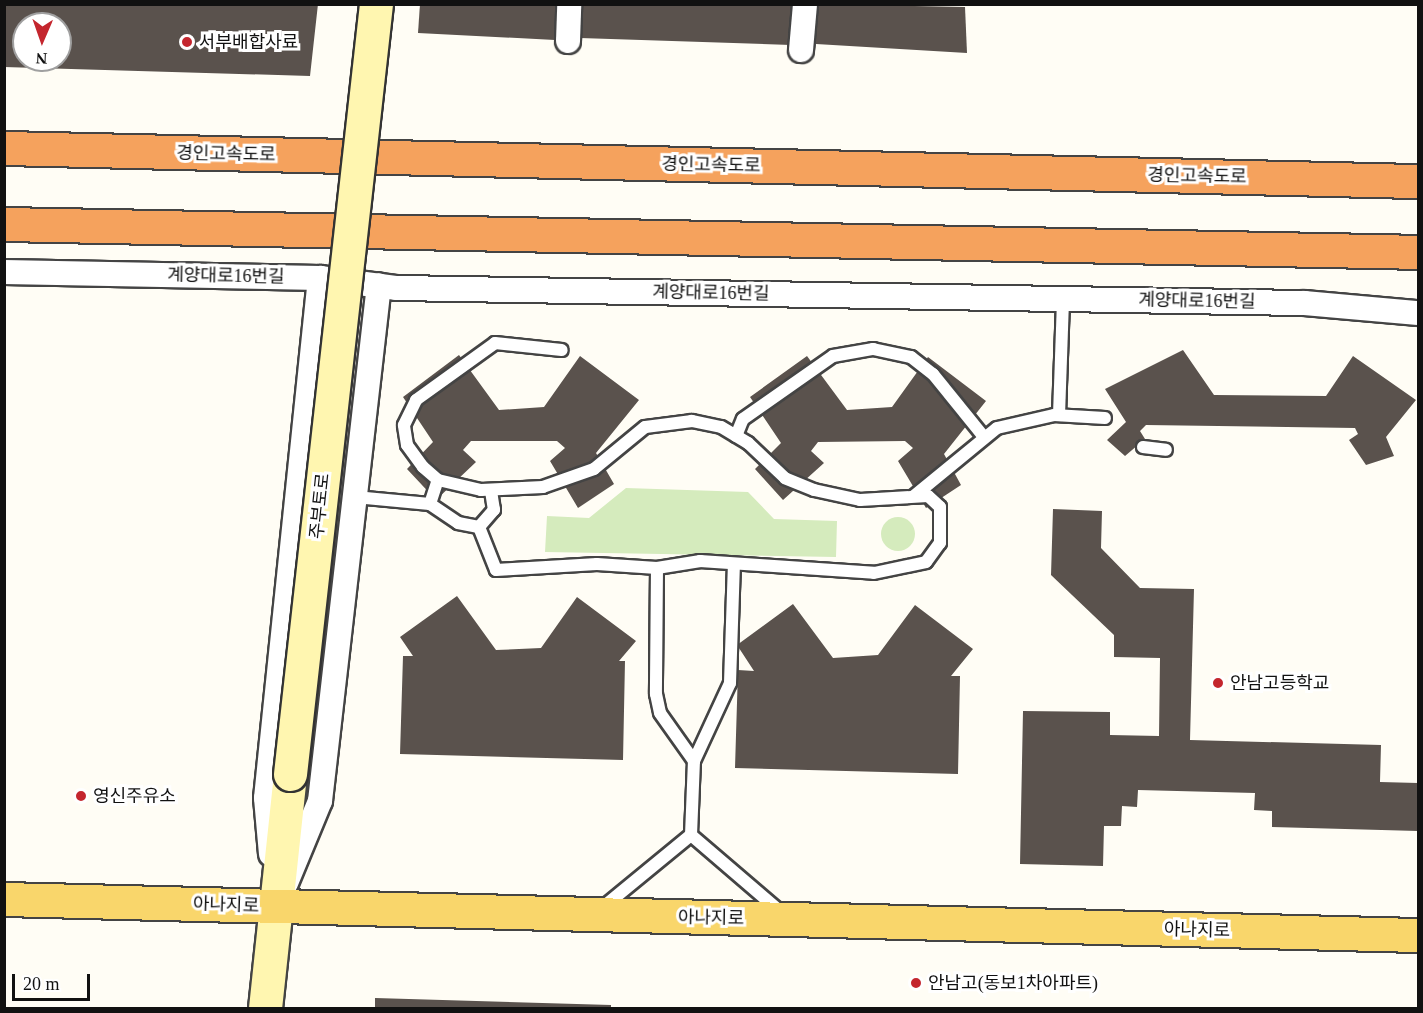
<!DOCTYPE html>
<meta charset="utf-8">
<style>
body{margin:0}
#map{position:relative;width:1423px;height:1013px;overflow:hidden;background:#fffdf5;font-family:"Times New Roman","Noto Sans KR",serif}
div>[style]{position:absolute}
.green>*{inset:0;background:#d5ebbd}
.round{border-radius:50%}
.building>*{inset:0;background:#5a524d}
.roads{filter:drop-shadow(2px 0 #444) drop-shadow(-2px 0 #444) drop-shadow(0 2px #444) drop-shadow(0 -2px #444)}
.lane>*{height:12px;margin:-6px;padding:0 6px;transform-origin:6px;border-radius:6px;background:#fff}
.street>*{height:24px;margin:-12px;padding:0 12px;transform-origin:12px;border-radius:12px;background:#fff}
.secondary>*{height:33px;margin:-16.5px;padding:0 16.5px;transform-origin:16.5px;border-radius:16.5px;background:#fff6b0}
.primary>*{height:33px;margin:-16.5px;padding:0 16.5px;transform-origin:16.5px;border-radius:16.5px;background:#f9d66b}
.highway>*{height:33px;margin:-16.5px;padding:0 16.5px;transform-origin:16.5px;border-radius:16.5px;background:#f5a25d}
.bridges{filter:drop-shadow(2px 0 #333) drop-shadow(-2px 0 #333) drop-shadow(0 2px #333) drop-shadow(0 -2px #333)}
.secondary-bridge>*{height:33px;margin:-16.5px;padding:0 16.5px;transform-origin:16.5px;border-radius:16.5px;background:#fff6b0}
.dots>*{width:16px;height:16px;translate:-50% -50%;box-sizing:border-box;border:3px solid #fff;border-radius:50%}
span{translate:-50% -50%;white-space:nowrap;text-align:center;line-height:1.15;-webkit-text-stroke:6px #fff;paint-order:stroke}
.poi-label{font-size:18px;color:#111}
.left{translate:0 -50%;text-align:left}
.street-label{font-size:18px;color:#111}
.frame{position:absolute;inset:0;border:6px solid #111;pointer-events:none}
.north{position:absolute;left:12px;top:12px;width:60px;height:60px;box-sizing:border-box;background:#fff;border:2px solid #a0a0a0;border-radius:50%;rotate:182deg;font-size:16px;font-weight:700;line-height:24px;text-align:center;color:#111}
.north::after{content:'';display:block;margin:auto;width:21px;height:27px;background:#c4262e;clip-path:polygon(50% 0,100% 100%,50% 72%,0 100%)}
.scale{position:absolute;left:12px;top:974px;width:78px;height:27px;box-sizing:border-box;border:3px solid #111;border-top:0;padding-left:8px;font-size:18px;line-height:21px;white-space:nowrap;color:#111;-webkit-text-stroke:4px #fff;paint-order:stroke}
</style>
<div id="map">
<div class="green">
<div style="clip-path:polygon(626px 488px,748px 492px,774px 519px,837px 521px,836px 557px,545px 552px,547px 516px,589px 518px)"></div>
<div class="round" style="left:881px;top:517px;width:34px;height:34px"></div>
</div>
<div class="building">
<div style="clip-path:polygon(evenodd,4px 4px,318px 4px,310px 76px,4px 67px,4px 4px,24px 24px,60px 24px,60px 60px,24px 60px,24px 24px)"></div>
<div style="clip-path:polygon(420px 4px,557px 4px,555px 40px,418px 33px)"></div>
<div style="clip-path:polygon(581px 4px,793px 4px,791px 45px,580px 38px)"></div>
<div style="clip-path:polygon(814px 4px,965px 7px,967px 53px,816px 44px)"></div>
<div style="clip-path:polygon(1183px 350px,1214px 395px,1326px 396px,1353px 356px,1416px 400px,1386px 437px,1394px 456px,1366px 465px,1349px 440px,1358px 434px,1355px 428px,1146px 425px,1140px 431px,1145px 439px,1125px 456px,1107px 440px,1126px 422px,1105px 389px)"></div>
<div style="clip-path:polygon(459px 355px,499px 410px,544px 407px,580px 356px,639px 400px,596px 453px,614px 484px,578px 508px,550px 461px,565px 448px,557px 441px,471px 441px,463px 450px,476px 462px,436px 500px,407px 469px,433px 442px,403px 397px)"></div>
<div style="clip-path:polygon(807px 356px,847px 410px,892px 407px,928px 357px,986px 401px,944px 454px,961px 485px,926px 508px,898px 461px,913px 448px,905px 441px,818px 442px,811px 451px,824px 463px,783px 500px,755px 469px,781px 443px,750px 397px)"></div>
<div style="clip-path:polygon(1053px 509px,1102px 511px,1101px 548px,1140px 588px,1194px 589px,1190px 740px,1381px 745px,1380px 782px,1418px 783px,1418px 831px,1272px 827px,1272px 811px,1254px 810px,1255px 793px,1138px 790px,1137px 807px,1122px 806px,1121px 826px,1104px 826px,1103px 866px,1020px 864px,1023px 711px,1110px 712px,1110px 735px,1159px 736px,1160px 658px,1114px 657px,1114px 635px,1051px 575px)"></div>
<div style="clip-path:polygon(457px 596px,496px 650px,541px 648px,577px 597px,636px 641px,619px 661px,625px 661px,623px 760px,400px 754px,403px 656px,413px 656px,400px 637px)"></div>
<div style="clip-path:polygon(793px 604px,833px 658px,878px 655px,915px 605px,973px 649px,951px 676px,960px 676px,958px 774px,735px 768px,738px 670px,754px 671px,737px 645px)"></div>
<div style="clip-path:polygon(375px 998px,611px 1005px,611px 1008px,375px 1008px)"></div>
</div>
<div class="roads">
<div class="lane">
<div style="left:1059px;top:415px;width:116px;rotate:-88deg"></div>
<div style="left:736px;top:436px;width:18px;rotate:-68deg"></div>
<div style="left:743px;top:419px;width:110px;rotate:-35deg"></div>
<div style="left:833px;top:356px;width:41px;rotate:-9.9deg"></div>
<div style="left:873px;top:349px;width:39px;rotate:12deg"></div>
<div style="left:911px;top:357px;width:28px;rotate:38deg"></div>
<div style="left:933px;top:374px;width:81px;rotate:51deg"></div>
<div style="left:1143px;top:447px;width:23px;rotate:7deg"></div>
<div style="left:914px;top:496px;width:107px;rotate:-39.3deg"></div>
<div style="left:997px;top:428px;width:58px;rotate:-12.8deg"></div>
<div style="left:1054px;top:415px;width:51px;rotate:3.4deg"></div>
<div style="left:355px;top:497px;width:75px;rotate:5.3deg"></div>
<div style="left:430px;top:504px;width:34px;rotate:34deg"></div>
<div style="left:458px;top:523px;width:21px;rotate:11deg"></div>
<div style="left:479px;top:527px;width:23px;rotate:-49deg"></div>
<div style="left:494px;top:510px;width:20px;rotate:-99deg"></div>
<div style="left:430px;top:504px;width:25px;rotate:-72deg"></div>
<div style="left:479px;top:527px;width:46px;rotate:68.4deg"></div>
<div style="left:496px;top:570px;width:101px;rotate:-3.4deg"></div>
<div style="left:597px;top:564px;width:60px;rotate:3.8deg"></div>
<div style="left:657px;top:568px;width:44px;rotate:-9.2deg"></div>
<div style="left:700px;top:561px;width:174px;rotate:3.9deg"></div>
<div style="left:874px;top:573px;width:53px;rotate:-11.9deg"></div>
<div style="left:926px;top:562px;width:24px;rotate:-54deg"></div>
<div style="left:940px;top:543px;width:36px;rotate:-90deg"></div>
<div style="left:940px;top:507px;width:16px;rotate:-137deg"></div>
<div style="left:928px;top:496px;width:68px;rotate:176.6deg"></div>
<div style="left:860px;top:500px;width:47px;rotate:-167.7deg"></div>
<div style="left:814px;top:490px;width:31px;rotate:-158deg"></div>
<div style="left:785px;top:478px;width:51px;rotate:-136.6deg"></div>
<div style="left:748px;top:443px;width:31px;rotate:-149deg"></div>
<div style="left:721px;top:427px;width:30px;rotate:-168deg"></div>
<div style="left:692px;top:421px;width:47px;rotate:172.7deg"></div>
<div style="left:645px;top:427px;width:66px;rotate:140.5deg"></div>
<div style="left:594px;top:469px;width:54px;rotate:160.6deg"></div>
<div style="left:543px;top:487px;width:62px;rotate:177.2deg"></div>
<div style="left:481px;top:490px;width:44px;rotate:-166.9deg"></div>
<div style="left:438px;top:480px;width:20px;rotate:-139deg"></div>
<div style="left:423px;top:467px;width:27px;rotate:-126deg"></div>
<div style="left:407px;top:445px;width:20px;rotate:-99deg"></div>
<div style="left:404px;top:425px;width:28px;rotate:-64deg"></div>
<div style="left:416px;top:400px;width:97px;rotate:-35.8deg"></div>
<div style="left:495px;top:343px;width:67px;rotate:6deg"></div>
<div style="left:657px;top:568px;width:126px;rotate:90.5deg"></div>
<div style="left:656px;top:694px;width:19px;rotate:78deg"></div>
<div style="left:660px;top:713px;width:59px;rotate:54.7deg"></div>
<div style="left:691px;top:835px;width:74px;rotate:-87.7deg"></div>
<div style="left:694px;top:761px;width:86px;rotate:-65.2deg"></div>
<div style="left:730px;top:683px;width:119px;rotate:-88.1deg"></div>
<div style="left:602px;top:908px;width:115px;rotate:-39.4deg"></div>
<div style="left:691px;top:835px;width:120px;rotate:40.6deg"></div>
</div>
<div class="street">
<div style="left:568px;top:41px;width:37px;rotate:-88deg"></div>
<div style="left:801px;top:50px;width:46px;rotate:-85deg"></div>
<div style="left:4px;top:272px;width:316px;rotate:1.1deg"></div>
<div style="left:320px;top:278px;width:78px;rotate:7.4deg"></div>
<div style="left:397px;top:288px;width:908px;rotate:0.95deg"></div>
<div style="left:1305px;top:303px;width:113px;rotate:5.1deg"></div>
<div style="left:271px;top:854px;width:56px;rotate:-95.1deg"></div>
<div style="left:266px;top:798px;width:523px;rotate:-84.07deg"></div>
<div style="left:286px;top:883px;width:89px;rotate:-67.5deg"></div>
<div style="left:320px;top:801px;width:519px;rotate:-83.48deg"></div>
</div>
<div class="secondary">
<div style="left:265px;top:1008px;width:235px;rotate:-83.9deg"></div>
</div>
<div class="primary">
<div style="left:4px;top:899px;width:1414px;rotate:1.46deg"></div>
</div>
<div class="highway">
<div style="left:4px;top:148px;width:1414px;rotate:1.34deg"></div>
<div style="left:4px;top:224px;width:1414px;rotate:1.13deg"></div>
</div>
</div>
<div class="bridges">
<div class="secondary-bridge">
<div style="left:290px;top:774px;width:775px;rotate:-83.63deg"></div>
</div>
</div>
<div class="dots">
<div style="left:187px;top:42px;background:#c4262e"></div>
<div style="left:1218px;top:683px;background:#c4262e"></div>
<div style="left:81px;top:796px;background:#c4262e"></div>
<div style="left:916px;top:983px;background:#c4262e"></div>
</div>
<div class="poi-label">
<span class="left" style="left:199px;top:42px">서부배합사료</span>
<span class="left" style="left:1230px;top:683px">안남고등학교</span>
<span class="left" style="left:93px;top:796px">영신주유소</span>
<span class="left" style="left:928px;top:983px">안남고(동보1차아파트)</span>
</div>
<div class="street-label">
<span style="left:226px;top:154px;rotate:1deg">경인고속도로</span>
<span style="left:711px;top:165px;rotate:1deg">경인고속도로</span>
<span style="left:1197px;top:176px;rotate:1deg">경인고속도로</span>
<span style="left:226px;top:276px;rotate:1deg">계양대로16번길</span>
<span style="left:711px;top:293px;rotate:1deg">계양대로16번길</span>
<span style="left:1197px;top:301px;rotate:1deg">계양대로16번길</span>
<span style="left:320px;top:506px;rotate:-84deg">주부토로</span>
<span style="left:226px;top:905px;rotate:2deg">아나지로</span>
<span style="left:711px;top:918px;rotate:1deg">아나지로</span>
<span style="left:1197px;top:930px;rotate:1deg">아나지로</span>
</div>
<div class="frame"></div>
<div class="north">N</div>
<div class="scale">20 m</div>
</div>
